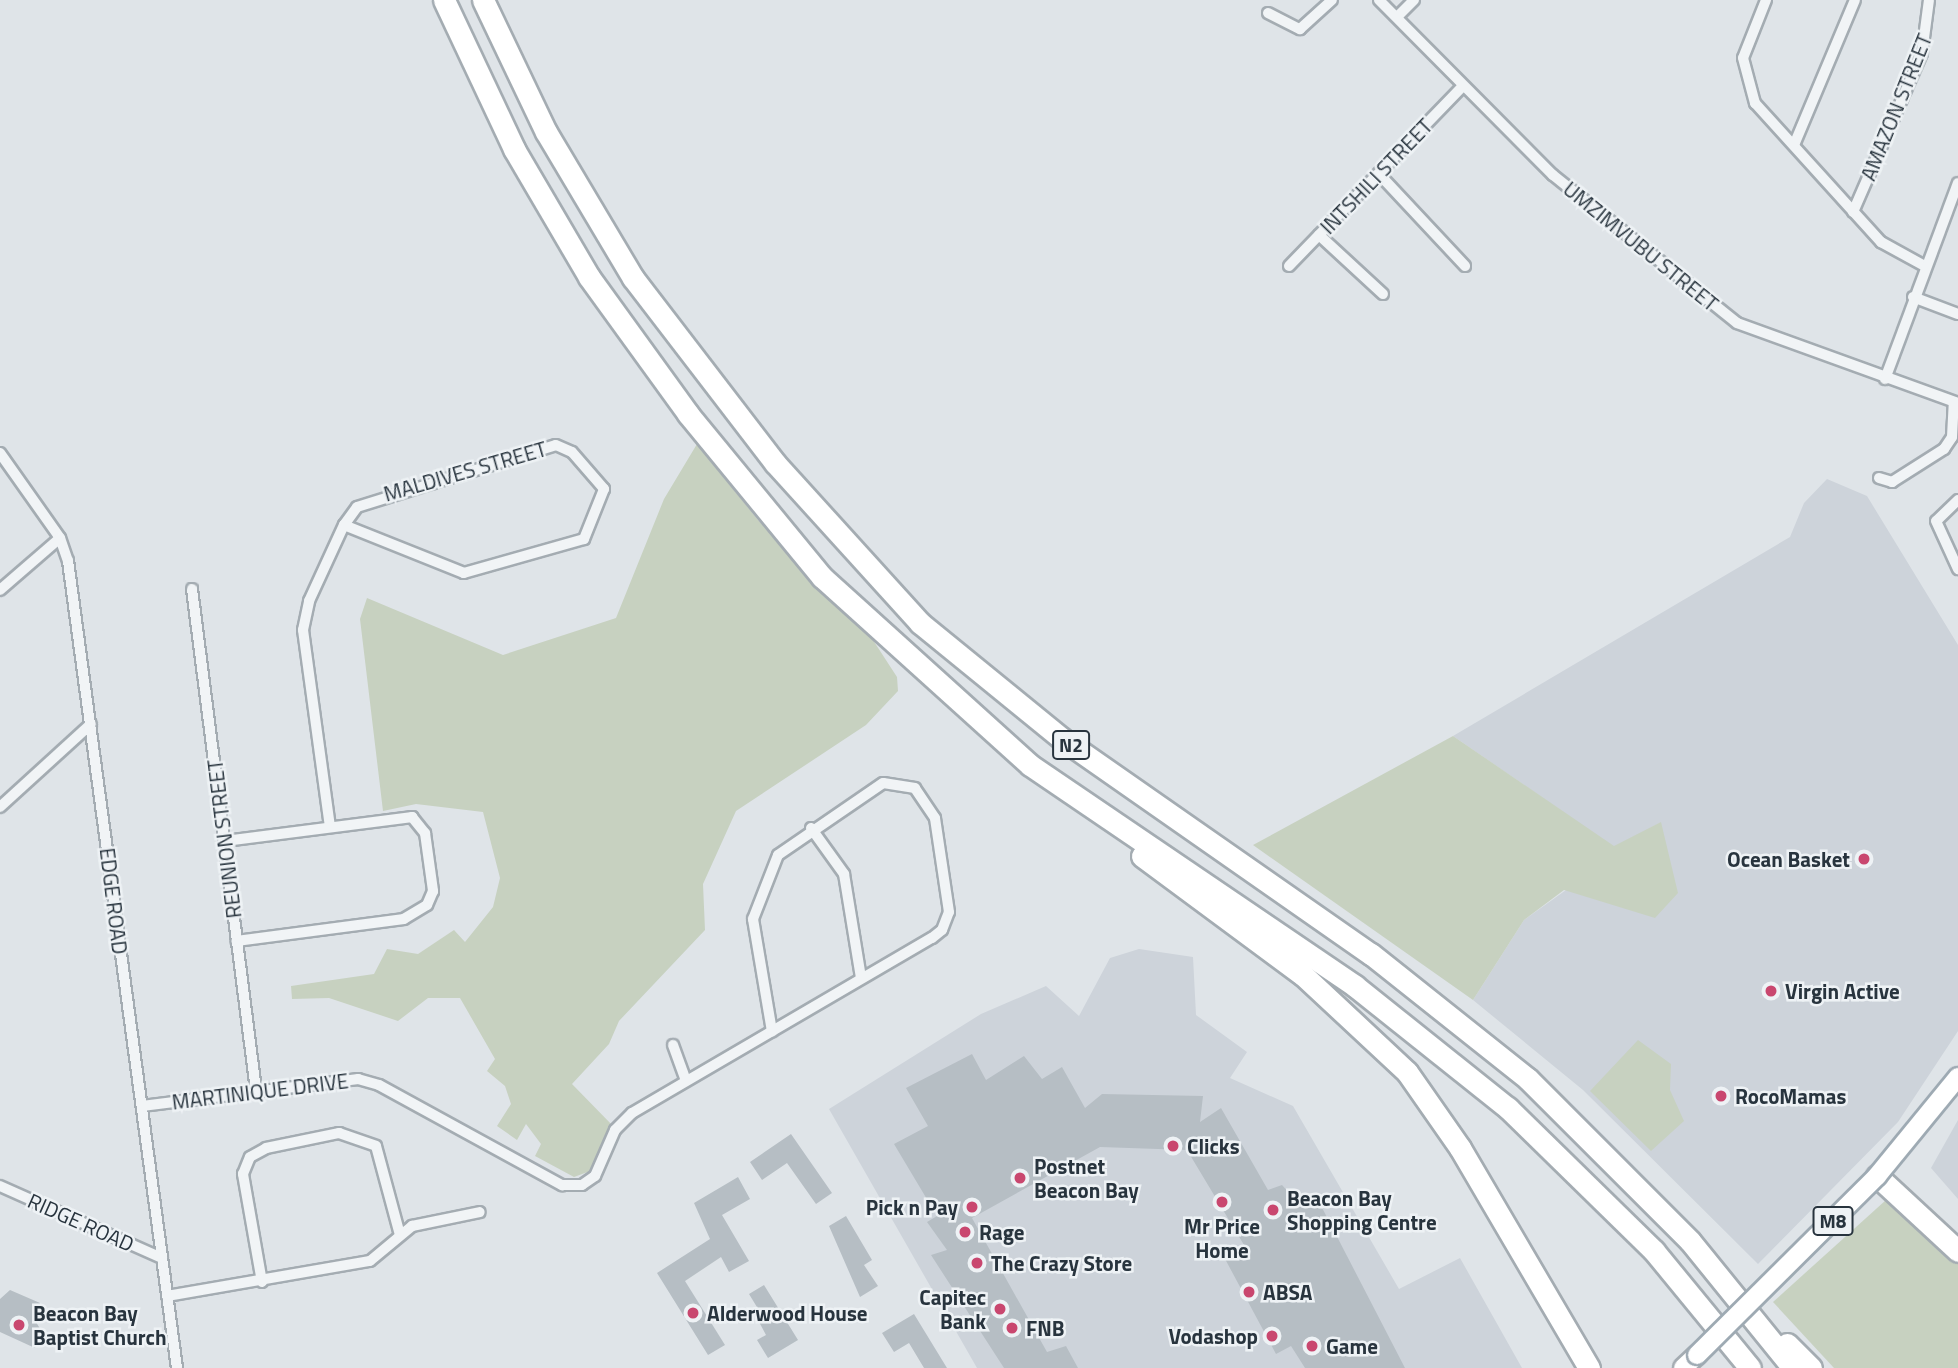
<!DOCTYPE html>
<style>
body{margin:0}
#map{position:relative;width:1958px;height:1368px;overflow:hidden;background:#dfe4e8;font-family:"Titillium Web",sans-serif}
div>[style]{position:absolute}
.built>*{inset:0;background:#cdd3da}
.green>*{inset:0;background:#c7d1c0}
.building>*{inset:0;background:#b6bec4}
.roads{filter:drop-shadow(2px 0 #a4acb2) drop-shadow(-2px 0 #a4acb2) drop-shadow(0 2px #a4acb2) drop-shadow(0 -2px #a4acb2)}
.minor>*{height:10px;margin:-5px;padding:0 5px;transform-origin:5px;border-radius:5px;background:#f1f4f6}
.primary>*{height:18px;margin:-9px;padding:0 9px;transform-origin:9px;border-radius:9px;background:#fff}
.motorway>*{height:21px;margin:-10.5px;padding:0 10.5px;transform-origin:10.5px;border-radius:10.5px;background:#fff}
.bridges{filter:drop-shadow(2px 0 #9eaab3) drop-shadow(-2px 0 #9eaab3) drop-shadow(0 2px #9eaab3) drop-shadow(0 -2px #9eaab3)}
.primary-bridge>*{height:18px;margin:-9px;padding:0 9px;transform-origin:9px;border-radius:9px;background:#fff}
.dots>*{width:19px;height:19px;translate:-50% -50%;box-sizing:border-box;border:4px solid #eef2f5;border-radius:50%}
span{translate:-50% -50%;white-space:nowrap;text-align:center;line-height:1.15;-webkit-text-stroke:5px #eef2f5;paint-order:stroke}
.shield-label span{padding:2px 5px;background:#eef2f5;border:2px solid;border-radius:5px;-webkit-text-stroke-width:0}
.shield-label{font-size:19px;color:#28343e;font-weight:700}
.street-label{font-size:21px;color:#28343e}
.poi-label{font-size:21px;color:#28343e;font-weight:700}
.right{translate:-100% -50%;text-align:right}
.left{translate:0 -50%;text-align:left}
</style>
<div id="map">
<div class="built">
<div style="clip-path:polygon(1827px 479px,1867px 496px,1958px 645px,1958px 1031px,1898px 1122px,1758px 1264px,1583px 1090px,1473px 1000px,1524px 920px,1660px 823px,1614px 847px,1453px 736px,1790px 537px,1804px 503px)"></div>
<div style="clip-path:polygon(1139px 949px,1193px 957px,1196px 1015px,1247px 1052px,1230px 1078px,1293px 1106px,1399px 1289px,1460px 1258px,1522px 1368px,977px 1368px,829px 1109px,981px 1014px,1046px 986px,1079px 1016px,1110px 958px)"></div>
<div style="clip-path:polygon(1958px 1120px,1958px 1199px,1931px 1168px)"></div>
</div>
<div class="green">
<div style="clip-path:polygon(697px 444px,758px 520px,871px 637px,897px 677px,898px 691px,866px 725px,736px 811px,703px 884px,705px 930px,619px 1021px,609px 1044px,572px 1084px,614px 1127px,593px 1170px,574px 1177px,535px 1156px,541px 1144px,526px 1124px,517px 1140px,497px 1126px,511px 1104px,505px 1086px,487px 1071px,495px 1059px,460px 998px,428px 998px,398px 1021px,329px 998px,292px 999px,291px 986px,374px 974px,387px 949px,418px 954px,454px 930px,465px 942px,493px 907px,500px 878px,483px 812px,416px 804px,383px 811px,360px 619px,367px 598px,503px 655px,616px 618px,664px 499px)"></div>
<div style="clip-path:polygon(1453px 736px,1614px 846px,1661px 822px,1678px 893px,1655px 918px,1564px 890px,1524px 920px,1473px 1000px,1253px 845px)"></div>
<div style="clip-path:polygon(1638px 1040px,1671px 1064px,1670px 1090px,1684px 1121px,1651px 1151px,1590px 1091px)"></div>
<div style="clip-path:polygon(1886px 1200px,1958px 1259px,1958px 1368px,1834px 1368px,1773px 1302px)"></div>
</div>
<div class="building">
<div style="clip-path:polygon(972px 1054px,986px 1080px,1024px 1056px,1042px 1079px,1062px 1067px,1085px 1108px,1102px 1094px,1203px 1096px,1200px 1122px,1221px 1108px,1268px 1190px,1282px 1185px,1299px 1204px,1317px 1198px,1405px 1368px,1305px 1368px,1291px 1346px,1276px 1354px,1224px 1257px,1244px 1245px,1187px 1150px,1100px 1147px,972px 1218px,1047px 1352px,1066px 1346px,1078px 1368px,1004px 1368px,931px 1255px,947px 1250px,927px 1222px,937px 1216px,894px 1144px,928px 1126px,906px 1088px)"></div>
<div style="clip-path:polygon(791px 1134px,832px 1193px,816px 1204px,787px 1163px,762px 1180px,750px 1162px)"></div>
<div style="clip-path:polygon(738px 1177px,750px 1199px,722px 1215px,749px 1261px,729px 1272px,721px 1257px,685px 1281px,725px 1345px,708px 1355px,657px 1273px,710px 1239px,694px 1203px)"></div>
<div style="clip-path:polygon(846px 1216px,872px 1260px,864px 1265px,878px 1286px,860px 1297px,829px 1226px)"></div>
<div style="clip-path:polygon(764px 1285px,798px 1340px,768px 1358px,757px 1340px,766px 1335px,758px 1320px,763px 1317px,749px 1294px)"></div>
<div style="clip-path:polygon(10px 1290px,40px 1303px,33px 1317px,42px 1332px,35px 1348px,0 1332px,0 1299px)"></div>
<div style="clip-path:polygon(914px 1314px,947px 1368px,924px 1368px,909px 1343px,894px 1352px,882px 1333px)"></div>
</div>
<div class="roads">
<div class="minor">
<div style="left:1379px;top:0;width:247px;rotate:45.2deg"></div>
<div style="left:1553px;top:175px;width:236px;rotate:38.8deg"></div>
<div style="left:1737px;top:323px;width:235px;rotate:19.9deg"></div>
<div style="left:1766px;top:0;width:62px;rotate:111.6deg"></div>
<div style="left:1743px;top:58px;width:47px;rotate:75.1deg"></div>
<div style="left:1755px;top:103px;width:188px;rotate:47.8deg"></div>
<div style="left:1881px;top:242px;width:48px;rotate:28.7deg"></div>
<div style="left:1268px;top:13px;width:36px;rotate:27deg"></div>
<div style="left:1300px;top:29px;width:43px;rotate:-42.2deg"></div>
<div style="left:1397px;top:17px;width:24px;rotate:-45deg"></div>
<div style="left:1794px;top:145px;width:157px;rotate:-67.2deg"></div>
<div style="left:1379px;top:174px;width:126px;rotate:46.9deg"></div>
<div style="left:1853px;top:212px;width:173px;rotate:-66.5deg"></div>
<div style="left:1922px;top:53px;width:53px;rotate:-82.5deg"></div>
<div style="left:1319px;top:235px;width:87px;rotate:42.7deg"></div>
<div style="left:1289px;top:266px;width:250px;rotate:-46deg"></div>
<div style="left:1913px;top:297px;width:48px;rotate:20.7deg"></div>
<div style="left:1885px;top:379px;width:209px;rotate:-69.6deg"></div>
<div style="left:0;top:453px;width:104px;rotate:54.8deg"></div>
<div style="left:60px;top:538px;width:24px;rotate:71deg"></div>
<div style="left:68px;top:561px;width:814px;rotate:82.31deg"></div>
<div style="left:1879px;top:478px;width:14px;rotate:17deg"></div>
<div style="left:1892px;top:482px;width:62px;rotate:-32.4deg"></div>
<div style="left:1944px;top:449px;width:14px;rotate:-56deg"></div>
<div style="left:1952px;top:437px;width:35px;rotate:-87deg"></div>
<div style="left:1958px;top:500px;width:30px;rotate:136deg"></div>
<div style="left:1936px;top:521px;width:53px;rotate:65.4deg"></div>
<div style="left:192px;top:589px;width:505px;rotate:82.72deg"></div>
<div style="left:0;top:590px;width:79px;rotate:-40.9deg"></div>
<div style="left:0;top:807px;width:123px;rotate:-42.4deg"></div>
<div style="left:330px;top:827px;width:199px;rotate:-97.8deg"></div>
<div style="left:303px;top:630px;width:30px;rotate:-78deg"></div>
<div style="left:309px;top:601px;width:84px;rotate:-65.3deg"></div>
<div style="left:344px;top:525px;width:22px;rotate:-54deg"></div>
<div style="left:357px;top:507px;width:208px;rotate:-17.3deg"></div>
<div style="left:556px;top:445px;width:17px;rotate:24deg"></div>
<div style="left:572px;top:452px;width:49px;rotate:49.1deg"></div>
<div style="left:604px;top:489px;width:54px;rotate:111.8deg"></div>
<div style="left:584px;top:539px;width:125px;rotate:164.2deg"></div>
<div style="left:464px;top:573px;width:129px;rotate:-158.2deg"></div>
<div style="left:811px;top:828px;width:57px;rotate:54.3deg"></div>
<div style="left:844px;top:874px;width:105px;rotate:80.7deg"></div>
<div style="left:225px;top:841px;width:189px;rotate:-7.3deg"></div>
<div style="left:412px;top:817px;width:21px;rotate:51deg"></div>
<div style="left:425px;top:833px;width:59px;rotate:82.1deg"></div>
<div style="left:433px;top:891px;width:15px;rotate:113deg"></div>
<div style="left:427px;top:905px;width:27px;rotate:149deg"></div>
<div style="left:404px;top:919px;width:169px;rotate:172.5deg"></div>
<div style="left:673px;top:1045px;width:37px;rotate:70deg"></div>
<div style="left:142px;top:1106px;width:218px;rotate:-7.1deg"></div>
<div style="left:358px;top:1079px;width:22px;rotate:16deg"></div>
<div style="left:379px;top:1085px;width:209px;rotate:28.7deg"></div>
<div style="left:562px;top:1185px;width:20px"></div>
<div style="left:582px;top:1185px;width:16px;rotate:-35deg"></div>
<div style="left:595px;top:1176px;width:50px;rotate:-66.5deg"></div>
<div style="left:615px;top:1130px;width:24px;rotate:-45deg"></div>
<div style="left:632px;top:1113px;width:347px;rotate:-30.3deg"></div>
<div style="left:932px;top:938px;width:13px;rotate:-39deg"></div>
<div style="left:942px;top:930px;width:19px;rotate:-69deg"></div>
<div style="left:949px;top:912px;width:95px;rotate:-98.5deg"></div>
<div style="left:935px;top:818px;width:36px;rotate:-124deg"></div>
<div style="left:915px;top:788px;width:32px;rotate:-171deg"></div>
<div style="left:883px;top:783px;width:127px;rotate:145.6deg"></div>
<div style="left:778px;top:855px;width:69px;rotate:111.3deg"></div>
<div style="left:753px;top:919px;width:114px;rotate:80.4deg"></div>
<div style="left:0;top:1186px;width:177px;rotate:24deg"></div>
<div style="left:262px;top:1282px;width:110px;rotate:-100deg"></div>
<div style="left:243px;top:1174px;width:18px;rotate:-68deg"></div>
<div style="left:250px;top:1157px;width:18px;rotate:-29deg"></div>
<div style="left:266px;top:1148px;width:75px;rotate:-11.6deg"></div>
<div style="left:339px;top:1133px;width:39px;rotate:19deg"></div>
<div style="left:376px;top:1146px;width:92px;rotate:74.9deg"></div>
<div style="left:167px;top:1296px;width:206px;rotate:-9.8deg"></div>
<div style="left:370px;top:1261px;width:55px;rotate:-39.8deg"></div>
<div style="left:412px;top:1226px;width:69px;rotate:-11.6deg"></div>
</div>
<div class="primary">
<div style="left:1683px;top:1368px;width:19px;rotate:-43deg"></div>
</div>
<div class="motorway">
<div style="left:444px;top:0;width:165px;rotate:64.8deg"></div>
<div style="left:514px;top:149px;width:148px;rotate:59.6deg"></div>
<div style="left:589px;top:277px;width:169px;rotate:54.1deg"></div>
<div style="left:688px;top:414px;width:211px;rotate:50.6deg"></div>
<div style="left:822px;top:577px;width:280px;rotate:42.1deg"></div>
<div style="left:1030px;top:765px;width:393px;rotate:34.2deg"></div>
<div style="left:1355px;top:986px;width:196px;rotate:38.6deg"></div>
<div style="left:1508px;top:1108px;width:204px;rotate:44.4deg"></div>
<div style="left:1654px;top:1251px;width:151px;rotate:50.6deg"></div>
<div style="left:483px;top:0;width:146px;rotate:64.5deg"></div>
<div style="left:546px;top:132px;width:170px;rotate:59.2deg"></div>
<div style="left:633px;top:278px;width:233px;rotate:52.5deg"></div>
<div style="left:775px;top:463px;width:216px;rotate:47.8deg"></div>
<div style="left:920px;top:623px;width:182px;rotate:39.2deg"></div>
<div style="left:1061px;top:738px;width:378px;rotate:34.9deg"></div>
<div style="left:1371px;top:954px;width:201px;rotate:38.5deg"></div>
<div style="left:1528px;top:1079px;width:229px;rotate:45deg"></div>
<div style="left:1690px;top:1241px;width:164px;rotate:51deg"></div>
<div style="left:1142px;top:856px;width:200px;rotate:36.5deg"></div>
<div style="left:1303px;top:975px;width:142px;rotate:43deg"></div>
<div style="left:1407px;top:1072px;width:93px;rotate:55.1deg"></div>
<div style="left:1460px;top:1148px;width:255px;rotate:59.6deg"></div>
<div style="left:1877px;top:1176px;width:110px;rotate:42.8deg"></div>
<div style="left:1787px;top:1344px;width:34px;rotate:45deg"></div>
</div>
</div>
<div class="bridges">
<div class="primary-bridge">
<div style="left:1697px;top:1355px;width:254px;rotate:-44.8deg"></div>
<div style="left:1877px;top:1176px;width:128px;rotate:-50.7deg"></div>
</div>
</div>
<div class="dots">
<div style="left:1864px;top:859px;background:#c9476f"></div>
<div style="left:1771px;top:991px;background:#c9476f"></div>
<div style="left:1721px;top:1096px;background:#c9476f"></div>
<div style="left:1173px;top:1146px;background:#c9476f"></div>
<div style="left:1020px;top:1178px;background:#c9476f"></div>
<div style="left:1222px;top:1202px;background:#c9476f"></div>
<div style="left:972px;top:1207px;background:#c9476f"></div>
<div style="left:1273px;top:1210px;background:#c9476f"></div>
<div style="left:965px;top:1232px;background:#c9476f"></div>
<div style="left:977px;top:1263px;background:#c9476f"></div>
<div style="left:1249px;top:1292px;background:#c9476f"></div>
<div style="left:1000px;top:1309px;background:#c9476f"></div>
<div style="left:693px;top:1313px;background:#c9476f"></div>
<div style="left:19px;top:1325px;background:#c9476f"></div>
<div style="left:1012px;top:1328px;background:#c9476f"></div>
<div style="left:1272px;top:1336px;background:#c9476f"></div>
<div style="left:1312px;top:1346px;background:#c9476f"></div>
</div>
<div class="shield-label">
<span style="left:1071px;top:745px">N2</span>
<span style="left:1833px;top:1221px">M8</span>
</div>
<div class="street-label">
<span style="left:1896px;top:107px;rotate:-68deg">AMAZON STREET</span>
<span style="left:1376px;top:176px;rotate:-46deg">INTSHILI STREET</span>
<span style="left:1641px;top:246px;rotate:39deg">UMZIMVUBU STREET</span>
<span style="left:465px;top:471px;rotate:-16deg">MALDIVES STREET</span>
<span style="left:224px;top:839px;rotate:-97deg">REUNION STREET</span>
<span style="left:114px;top:901px;rotate:83deg">EDGE ROAD</span>
<span style="left:260px;top:1091px;rotate:-7deg">MARTINIQUE DRIVE</span>
<span style="left:81px;top:1222px;rotate:24deg">RIDGE ROAD</span>
</div>
<div class="poi-label">
<span class="right" style="left:1850px;top:859px">Ocean Basket</span>
<span class="left" style="left:1785px;top:991px">Virgin Active</span>
<span class="left" style="left:1735px;top:1096px">RocoMamas</span>
<span class="left" style="left:1187px;top:1146px">Clicks</span>
<span class="left" style="left:1034px;top:1178px">Postnet<br>Beacon Bay</span>
<span class="left" style="left:1287px;top:1210px">Beacon Bay<br>Shopping Centre</span>
<span class="right" style="left:958px;top:1207px">Pick n Pay</span>
<span style="left:1222px;top:1238px">Mr Price<br>Home</span>
<span class="left" style="left:979px;top:1232px">Rage</span>
<span class="left" style="left:991px;top:1263px">The Crazy Store</span>
<span class="left" style="left:1263px;top:1292px">ABSA</span>
<span class="right" style="left:986px;top:1309px">Capitec<br>Bank</span>
<span class="left" style="left:33px;top:1325px">Beacon Bay<br>Baptist Church</span>
<span class="left" style="left:707px;top:1313px">Alderwood House</span>
<span class="left" style="left:1026px;top:1328px">FNB</span>
<span class="right" style="left:1258px;top:1336px">Vodashop</span>
<span class="left" style="left:1326px;top:1346px">Game</span>
</div>
</div>
